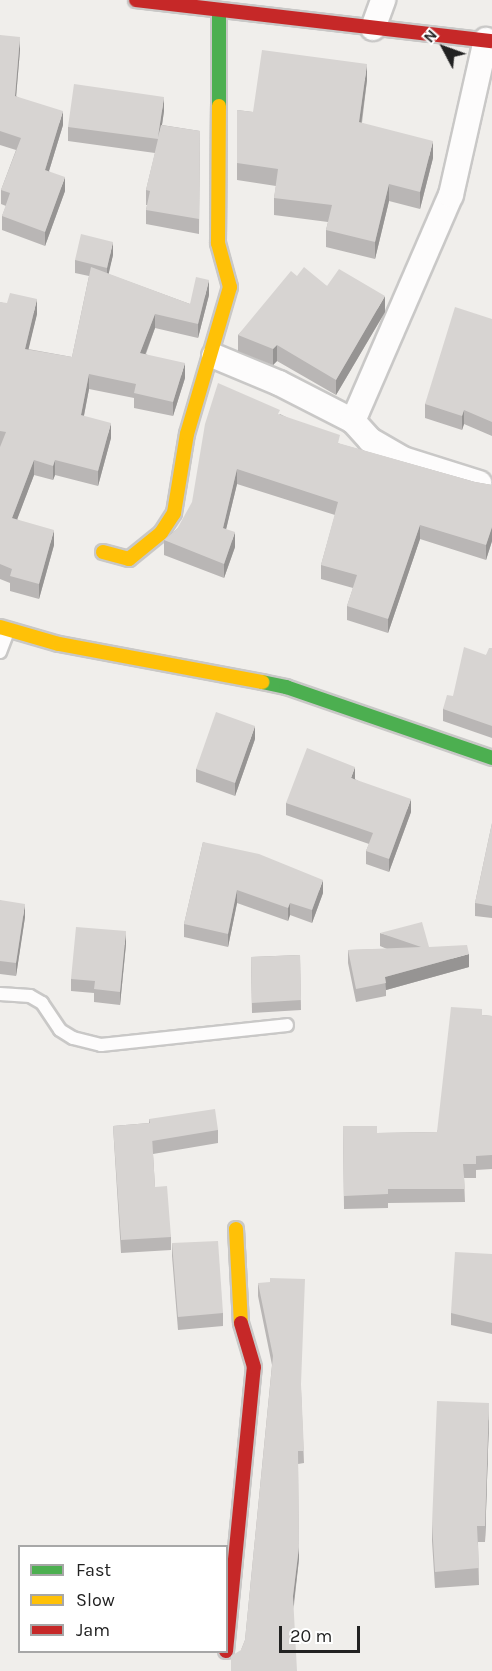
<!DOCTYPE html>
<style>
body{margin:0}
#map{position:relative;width:492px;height:1671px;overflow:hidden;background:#f0eeeb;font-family:Karla,sans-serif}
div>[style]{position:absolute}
.roads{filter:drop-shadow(2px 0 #c9c8c7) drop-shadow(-2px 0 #c9c8c7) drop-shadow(0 2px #c9c8c7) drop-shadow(0 -2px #c9c8c7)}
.lane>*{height:12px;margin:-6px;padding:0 6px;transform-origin:6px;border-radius:6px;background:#fdfcfc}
.street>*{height:24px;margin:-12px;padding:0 12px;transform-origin:12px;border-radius:12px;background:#fdfcfc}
.fast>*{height:14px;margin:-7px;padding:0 7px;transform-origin:7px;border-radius:7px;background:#4caf50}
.slow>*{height:14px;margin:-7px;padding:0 7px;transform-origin:7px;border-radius:7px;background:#ffc107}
.jam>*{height:14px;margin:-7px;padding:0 7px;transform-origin:7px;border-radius:7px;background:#c62828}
.wall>*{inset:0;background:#b9b6b5}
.shaded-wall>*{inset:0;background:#969493}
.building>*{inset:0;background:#d7d4d2}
span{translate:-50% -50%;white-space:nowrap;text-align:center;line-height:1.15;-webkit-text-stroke:6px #fff;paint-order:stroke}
.legend{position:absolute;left:18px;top:1545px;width:210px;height:108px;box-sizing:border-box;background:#fff;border:2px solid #a7a7a7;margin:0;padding:8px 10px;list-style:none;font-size:18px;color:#222}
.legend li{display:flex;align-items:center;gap:12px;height:30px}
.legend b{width:30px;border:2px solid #a7a7a7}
.north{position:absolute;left:414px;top:18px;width:60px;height:60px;-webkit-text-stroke:4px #fff;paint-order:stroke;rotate:311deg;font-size:16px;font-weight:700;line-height:24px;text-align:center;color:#222}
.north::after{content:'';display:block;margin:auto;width:21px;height:27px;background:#222;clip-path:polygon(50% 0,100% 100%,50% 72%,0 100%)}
.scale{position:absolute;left:279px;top:1626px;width:81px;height:27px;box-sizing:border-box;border:3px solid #222;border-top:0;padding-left:8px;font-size:18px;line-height:21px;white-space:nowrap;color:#222;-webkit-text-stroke:4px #fff;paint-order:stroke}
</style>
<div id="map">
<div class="roads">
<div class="lane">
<div style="left:0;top:652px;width:22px;rotate:-69deg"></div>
<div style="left:0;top:994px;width:30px;rotate:4deg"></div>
<div style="left:30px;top:996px;width:14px;rotate:30deg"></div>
<div style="left:42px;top:1003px;width:32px;rotate:56deg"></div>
<div style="left:60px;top:1030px;width:15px;rotate:32deg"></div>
<div style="left:73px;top:1038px;width:29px;rotate:14deg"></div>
<div style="left:101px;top:1045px;width:187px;rotate:-6.1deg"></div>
</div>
<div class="street">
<div style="left:373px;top:28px;width:30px;rotate:-70deg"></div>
<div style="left:214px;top:356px;width:70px;rotate:22.6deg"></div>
<div style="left:279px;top:383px;width:83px;rotate:27.2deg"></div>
<div style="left:353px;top:421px;width:25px;rotate:48deg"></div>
<div style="left:370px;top:440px;width:38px;rotate:30deg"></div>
<div style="left:403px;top:459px;width:80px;rotate:17.5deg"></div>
<div style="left:353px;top:421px;width:246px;rotate:-66.6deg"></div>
<div style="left:451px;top:195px;width:159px;rotate:-77.3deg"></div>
</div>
<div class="fast">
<div style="left:219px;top:106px;width:95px;rotate:-90deg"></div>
<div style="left:262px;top:682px;width:25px;rotate:12deg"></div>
<div style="left:286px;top:687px;width:218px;rotate:19deg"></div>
</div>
<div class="slow">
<div style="left:103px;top:552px;width:27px;rotate:15deg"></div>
<div style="left:129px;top:559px;width:41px;rotate:-39.1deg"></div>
<div style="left:161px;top:533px;width:24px;rotate:-57deg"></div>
<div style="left:174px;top:513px;width:80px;rotate:-80.7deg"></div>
<div style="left:187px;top:434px;width:153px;rotate:-73.7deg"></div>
<div style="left:230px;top:287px;width:46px;rotate:-105.3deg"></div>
<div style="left:218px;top:243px;width:137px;rotate:-89.6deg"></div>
<div style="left:0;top:627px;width:61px;rotate:16.1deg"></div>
<div style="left:59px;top:644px;width:207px;rotate:10.6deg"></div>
<div style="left:236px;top:1229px;width:94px;rotate:87deg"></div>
</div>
<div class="jam">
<div style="left:136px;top:0;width:358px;rotate:6.6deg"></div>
<div style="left:226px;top:1651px;width:285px;rotate:-84.4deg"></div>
<div style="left:254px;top:1367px;width:46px;rotate:-106.5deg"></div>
</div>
</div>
<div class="wall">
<div style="clip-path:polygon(0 35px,20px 50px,16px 96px,63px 125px,49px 171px,65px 191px,45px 246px,2px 230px,2px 216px,6px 206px,1px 204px,1px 190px,16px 150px,0 145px)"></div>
<div style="clip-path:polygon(367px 80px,362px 123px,433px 158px,420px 209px,389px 201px,375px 259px,326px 247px,326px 230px,328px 222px,274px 215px,274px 198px,276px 186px,237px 180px,237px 110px,253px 112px)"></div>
<div style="clip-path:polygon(164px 111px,162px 125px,200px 131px,199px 234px,146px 224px,146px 210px,147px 205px,146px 205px,146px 190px,155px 153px,68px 141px,68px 127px)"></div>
<div style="clip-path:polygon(113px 255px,108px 274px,190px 304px,209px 295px,198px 338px,155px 328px,146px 354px,185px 378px,173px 416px,134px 408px,134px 398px,89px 389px,84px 416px,111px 438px,98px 486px,55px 475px,53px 480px,34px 475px,17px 519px,54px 545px,39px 599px,10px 591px,10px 583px,0 579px,0 302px,37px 314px,28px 349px,72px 357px,89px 276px,75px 273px,75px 260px)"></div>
<div style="clip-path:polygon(297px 276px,327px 286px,385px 312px,336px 395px,277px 361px,273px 365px,238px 351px,238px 335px)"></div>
<div style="clip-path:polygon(492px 319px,492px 436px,464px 424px,462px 430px,425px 418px,425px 404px)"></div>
<div style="clip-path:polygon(280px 414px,340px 444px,475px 482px,492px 485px,492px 541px,486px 560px,420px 539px,388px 633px,347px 620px,347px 606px,353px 588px,321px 579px,321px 565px,335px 515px,237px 484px,226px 529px,235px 547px,224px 578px,164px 555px,164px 540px,177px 529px)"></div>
<div style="clip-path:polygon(492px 648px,492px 738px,443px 721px,443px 709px)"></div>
<div style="clip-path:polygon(255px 739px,235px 796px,196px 782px,196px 769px)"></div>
<div style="clip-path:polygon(355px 779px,411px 812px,389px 872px,366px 864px,366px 851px,369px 844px,286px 815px,286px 803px)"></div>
<div style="clip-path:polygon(492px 823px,492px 918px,475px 916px,475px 903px)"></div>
<div style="clip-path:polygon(203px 842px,323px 893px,312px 923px,290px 915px,288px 921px,237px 903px,228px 947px,184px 937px,184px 924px)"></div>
<div style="clip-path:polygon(0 900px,25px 917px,16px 976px,0 974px)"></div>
<div style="clip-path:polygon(380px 933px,429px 947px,469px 967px,386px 990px,386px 996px,356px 1002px,348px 963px,348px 950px,387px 949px,380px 946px)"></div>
<div style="clip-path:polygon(126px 944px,120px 1005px,94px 1002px,94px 993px,71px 991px,71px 979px)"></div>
<div style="clip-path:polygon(300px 955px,301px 1010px,252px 1013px,251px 957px)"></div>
<div style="clip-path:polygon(482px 1015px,492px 1016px,492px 1169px,476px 1170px,476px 1178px,464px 1178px,465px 1202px,388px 1203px,388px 1208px,344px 1209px,343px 1126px,377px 1133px,437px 1132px)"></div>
<div style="clip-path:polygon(149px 1119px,218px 1130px,218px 1143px,153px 1154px,155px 1187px,171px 1237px,171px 1250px,121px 1253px,113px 1126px,149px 1123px)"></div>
<div style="clip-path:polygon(172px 1243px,223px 1313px,223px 1326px,178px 1330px,172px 1256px)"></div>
<div style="clip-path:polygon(492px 1254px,492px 1334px,451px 1325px,451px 1313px)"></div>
<div style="clip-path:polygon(258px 1283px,301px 1389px,304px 1463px,298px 1464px,299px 1559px,294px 1605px,241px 1650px,245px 1640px,272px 1365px,258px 1296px)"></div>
<div style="clip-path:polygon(489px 1419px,485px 1542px,478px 1542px,479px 1585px,435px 1588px,432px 1541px,432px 1524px)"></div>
</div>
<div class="shaded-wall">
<div style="clip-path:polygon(20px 37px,20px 50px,15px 110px,15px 96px)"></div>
<div style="clip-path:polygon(367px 64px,367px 80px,359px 139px,359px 122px)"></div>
<div style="clip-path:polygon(164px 97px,164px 111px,158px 151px,158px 137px)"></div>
<div style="clip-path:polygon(63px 111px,63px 125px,45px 184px,45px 170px)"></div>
<div style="clip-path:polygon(433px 141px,433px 158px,420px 209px,420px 192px)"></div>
<div style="clip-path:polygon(65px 177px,65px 191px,45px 246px,45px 232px)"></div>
<div style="clip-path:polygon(389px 184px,389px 201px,375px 259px,375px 242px)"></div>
<div style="clip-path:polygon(113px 242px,113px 255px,107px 281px,107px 268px)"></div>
<div style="clip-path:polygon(209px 280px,209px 295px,198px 338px,198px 324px)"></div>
<div style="clip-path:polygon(385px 296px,385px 312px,336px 395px,336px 380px)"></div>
<div style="clip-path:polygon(37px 299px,37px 314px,25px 364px,25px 349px)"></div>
<div style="clip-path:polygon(155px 314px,155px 328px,140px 368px,140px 353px)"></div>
<div style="clip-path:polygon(277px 345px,277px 361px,273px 365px,273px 349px)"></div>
<div style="clip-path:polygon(185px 363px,185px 378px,173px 416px,173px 402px)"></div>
<div style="clip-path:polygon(89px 374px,89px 389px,81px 430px,81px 415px)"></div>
<div style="clip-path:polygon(464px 410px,464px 424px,462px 430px,462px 416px)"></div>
<div style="clip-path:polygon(111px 423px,111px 438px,98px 486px,98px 471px)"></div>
<div style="clip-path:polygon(34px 460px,34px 475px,12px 533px,12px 518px)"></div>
<div style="clip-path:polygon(55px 460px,55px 475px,53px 480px,53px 466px)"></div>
<div style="clip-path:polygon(237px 469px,237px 484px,223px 542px,223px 528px)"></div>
<div style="clip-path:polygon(420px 525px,420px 539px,388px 633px,388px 619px)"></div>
<div style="clip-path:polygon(492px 527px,492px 541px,486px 560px,486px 545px)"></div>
<div style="clip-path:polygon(54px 530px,54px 545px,39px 599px,39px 584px)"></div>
<div style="clip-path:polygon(235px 532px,235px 547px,224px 578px,224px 564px)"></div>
<div style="clip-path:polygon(255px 726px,255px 739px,235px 796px,235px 783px)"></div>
<div style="clip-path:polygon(355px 767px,355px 780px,351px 778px)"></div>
<div style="clip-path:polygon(411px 799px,411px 812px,389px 872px,389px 859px)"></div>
<div style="clip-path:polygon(323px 880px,323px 893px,312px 923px,312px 910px)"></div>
<div style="clip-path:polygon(237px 890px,237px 903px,228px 947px,228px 934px)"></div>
<div style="clip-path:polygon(290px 903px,290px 915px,288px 921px,288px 908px)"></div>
<div style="clip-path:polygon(25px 904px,25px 917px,16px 976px,16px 963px)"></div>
<div style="clip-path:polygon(126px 931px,126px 944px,120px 1005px,120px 992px)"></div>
<div style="clip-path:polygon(469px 954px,469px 967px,386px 990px,385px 977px)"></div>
<div style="clip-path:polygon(489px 1403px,489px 1419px,485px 1542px,485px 1526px)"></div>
<div style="clip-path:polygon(299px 1547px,299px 1559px,293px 1609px,293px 1596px)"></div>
</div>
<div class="building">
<div style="clip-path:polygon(0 35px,20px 37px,15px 96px,63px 111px,45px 170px,65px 177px,45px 232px,2px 216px,10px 193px,1px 190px,21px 138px,0 131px)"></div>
<div style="clip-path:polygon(262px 50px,367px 64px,359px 122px,433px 141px,420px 192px,389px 184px,375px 242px,326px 230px,332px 205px,274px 198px,278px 169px,237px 163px,237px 110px,253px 112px)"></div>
<div style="clip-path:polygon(74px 84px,164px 97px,158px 137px,161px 125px,200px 131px,199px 219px,146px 210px,150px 191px,146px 190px,158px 139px,68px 127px)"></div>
<div style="clip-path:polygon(81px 234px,113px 242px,107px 268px,75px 260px)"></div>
<div style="clip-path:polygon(91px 267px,190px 304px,196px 277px,209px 280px,198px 324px,155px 314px,140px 353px,185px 363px,173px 402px,134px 393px,136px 384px,89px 374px,81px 415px,111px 423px,98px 471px,55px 460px,53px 466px,34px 460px,12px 518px,54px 530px,39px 584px,10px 576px,12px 569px,0 564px,0 447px,6px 432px,0 431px,0 302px,7px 303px,10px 293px,37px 299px,25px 349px,72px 357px)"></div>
<div style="clip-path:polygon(304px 267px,327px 286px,339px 269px,385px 296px,336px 380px,277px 345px,273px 349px,238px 335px,291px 271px,297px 276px)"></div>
<div style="clip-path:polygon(455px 307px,492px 319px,492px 422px,464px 410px,462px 416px,425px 404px)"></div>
<div style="clip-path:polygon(218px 383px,280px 410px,278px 414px,340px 435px,338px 443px,475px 482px,492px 485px,492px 527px,486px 545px,420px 525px,388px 619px,347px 606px,357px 575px,321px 565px,338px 502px,237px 469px,223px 528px,235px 532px,224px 564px,164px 540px,177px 529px,192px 502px,205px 424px)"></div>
<div style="clip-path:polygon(464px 647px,486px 655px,489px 648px,492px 648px,492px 726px,443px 709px,447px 695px,453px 696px)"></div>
<div style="clip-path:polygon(216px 712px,255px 726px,235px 783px,196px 769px)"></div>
<div style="clip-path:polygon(307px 748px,355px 767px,351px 778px,411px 799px,389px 859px,366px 851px,373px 833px,286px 803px)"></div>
<div style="clip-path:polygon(492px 823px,492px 906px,475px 903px)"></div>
<div style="clip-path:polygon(203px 842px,259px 854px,323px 880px,312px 910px,290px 903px,288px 908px,237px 890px,228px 934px,184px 924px)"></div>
<div style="clip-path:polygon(0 900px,25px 904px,16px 963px,0 961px)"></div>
<div style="clip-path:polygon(422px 922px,429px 947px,467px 945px,469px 954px,385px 977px,386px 983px,356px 989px,348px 950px,421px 947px,380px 933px)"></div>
<div style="clip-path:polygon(76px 927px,126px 931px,120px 992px,94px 989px,95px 981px,71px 979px)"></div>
<div style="clip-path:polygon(300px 955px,301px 1000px,252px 1003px,251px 957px)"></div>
<div style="clip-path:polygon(451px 1007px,482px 1009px,482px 1015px,492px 1016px,492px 1155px,476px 1156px,476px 1164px,463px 1164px,465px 1189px,388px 1189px,388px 1194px,344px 1196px,343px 1126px,377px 1126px,377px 1133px,437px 1132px)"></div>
<div style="clip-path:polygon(215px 1109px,218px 1130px,152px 1141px,152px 1136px,155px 1187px,167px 1186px,171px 1237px,121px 1240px,113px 1126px,150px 1123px,149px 1119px)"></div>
<div style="clip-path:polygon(218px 1241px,223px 1313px,178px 1317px,172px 1243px)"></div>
<div style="clip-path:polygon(455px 1252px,492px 1254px,492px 1323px,451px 1313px)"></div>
<div style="clip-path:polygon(270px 1278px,305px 1279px,301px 1384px,304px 1451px,298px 1451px,299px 1547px,293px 1596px,297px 1671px,231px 1671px,231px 1656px,241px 1650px,245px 1640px,273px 1356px,258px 1283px,270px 1282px)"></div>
<div style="clip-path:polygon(437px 1401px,489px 1403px,485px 1526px,477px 1526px,479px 1568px,435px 1572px,432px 1524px)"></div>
</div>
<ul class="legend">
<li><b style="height:8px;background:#4caf50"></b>Fast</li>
<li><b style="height:8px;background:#ffc107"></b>Slow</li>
<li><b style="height:8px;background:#c62828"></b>Jam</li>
</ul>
<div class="north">N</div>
<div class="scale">20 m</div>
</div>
